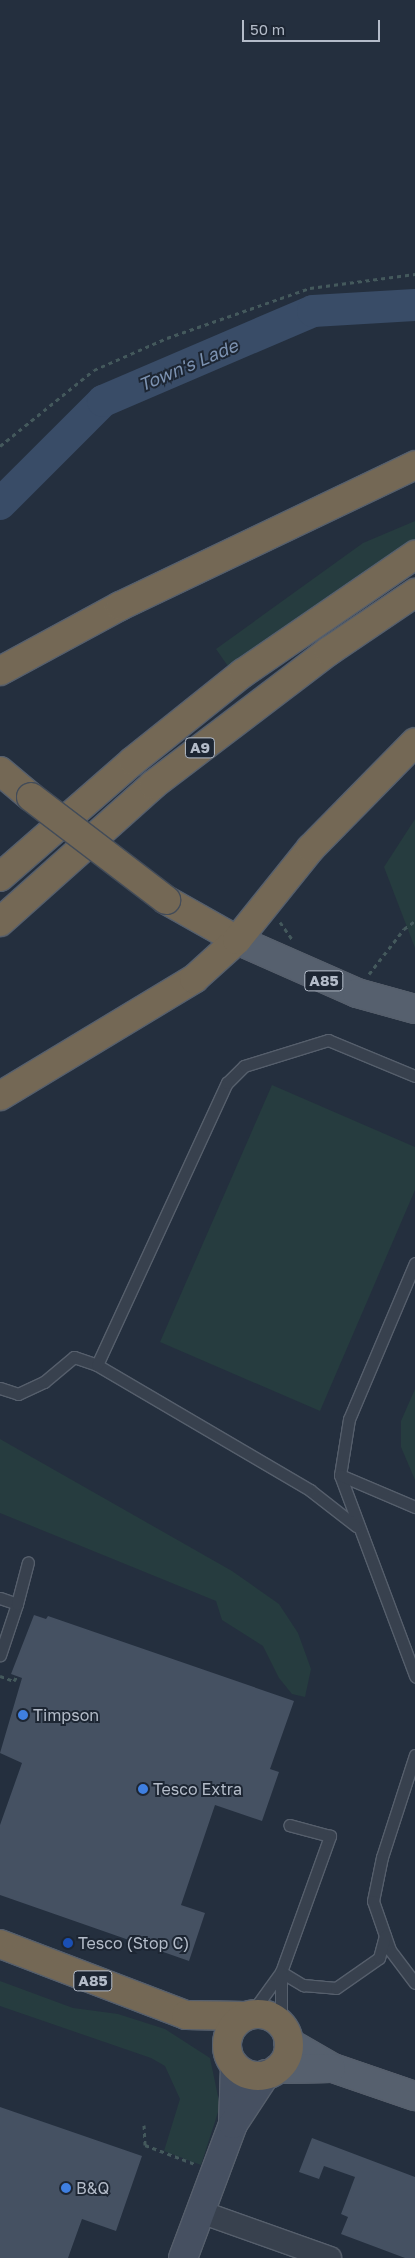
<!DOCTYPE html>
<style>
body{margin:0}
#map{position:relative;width:415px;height:2258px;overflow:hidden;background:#242f3e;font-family:"Golos Text",sans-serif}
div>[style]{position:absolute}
.green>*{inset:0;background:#263c3f}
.river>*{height:32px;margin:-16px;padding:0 16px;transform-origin:16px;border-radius:16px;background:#394c67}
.building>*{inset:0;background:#455162}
.path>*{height:3px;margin-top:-1.5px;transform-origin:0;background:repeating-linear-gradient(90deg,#44595c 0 4px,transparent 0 8px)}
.roads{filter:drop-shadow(1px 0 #565f6c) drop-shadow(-1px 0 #565f6c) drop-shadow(0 1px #565f6c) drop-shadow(0 -1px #565f6c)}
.lane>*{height:11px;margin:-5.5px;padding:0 5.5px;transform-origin:5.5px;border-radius:5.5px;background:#38414e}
.street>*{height:22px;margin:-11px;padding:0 11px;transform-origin:11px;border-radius:11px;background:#38414e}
.secondary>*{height:28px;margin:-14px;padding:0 14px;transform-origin:14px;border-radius:14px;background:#465061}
.primary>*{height:28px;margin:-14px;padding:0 14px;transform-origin:14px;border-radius:14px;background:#56606e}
.highway>*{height:28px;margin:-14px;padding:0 14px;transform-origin:14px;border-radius:14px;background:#746855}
.highway>.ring{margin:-14px;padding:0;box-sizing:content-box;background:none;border:28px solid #746855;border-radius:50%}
.bridges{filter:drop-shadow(1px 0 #434c59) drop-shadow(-1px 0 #434c59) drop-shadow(0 1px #434c59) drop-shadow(0 -1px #434c59)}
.highway-bridge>*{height:28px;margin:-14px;padding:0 14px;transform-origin:14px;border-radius:14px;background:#746855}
.dots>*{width:14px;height:14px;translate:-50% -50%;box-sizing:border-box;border:2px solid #1d2633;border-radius:50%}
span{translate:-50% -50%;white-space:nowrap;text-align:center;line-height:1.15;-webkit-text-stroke:4px #1d2633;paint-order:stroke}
.shield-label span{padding:1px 4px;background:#1d2633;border:1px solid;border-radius:4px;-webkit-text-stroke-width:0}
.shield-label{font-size:15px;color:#b4bcc9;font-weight:700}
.poi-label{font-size:16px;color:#b4bcc9}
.left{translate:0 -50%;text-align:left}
.water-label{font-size:18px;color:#7c92b1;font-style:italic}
.scale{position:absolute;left:242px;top:20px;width:138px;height:22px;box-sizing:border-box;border:2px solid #b4bcc9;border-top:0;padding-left:6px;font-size:15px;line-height:18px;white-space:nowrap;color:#b4bcc9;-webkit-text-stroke:4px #1d2633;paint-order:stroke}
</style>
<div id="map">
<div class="green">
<div style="clip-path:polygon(415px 521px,415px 550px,232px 672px,216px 649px,363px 543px)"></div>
<div style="clip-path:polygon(415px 819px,415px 948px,384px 867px)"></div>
<div style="clip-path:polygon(272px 1085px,415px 1147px,415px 1190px,320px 1411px,160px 1342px)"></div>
<div style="clip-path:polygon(415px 1389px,415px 1480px,401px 1447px,401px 1421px)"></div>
<div style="clip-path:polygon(0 1439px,232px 1571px,279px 1604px,298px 1633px,311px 1669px,305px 1697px,292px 1694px,279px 1678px,263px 1646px,222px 1620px,216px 1601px,0 1513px)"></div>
<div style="clip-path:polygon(0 1981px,73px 2008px,118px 2014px,165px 2029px,210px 2058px,220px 2106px,201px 2165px,164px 2151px,180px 2099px,165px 2066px,151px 2058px,0 2006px)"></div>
</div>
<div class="river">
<div style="left:0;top:504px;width:146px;rotate:-45deg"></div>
<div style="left:103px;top:401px;width:228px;rotate:-23.2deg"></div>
<div style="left:313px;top:311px;width:102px;rotate:-3.4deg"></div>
</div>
<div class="building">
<div style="clip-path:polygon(34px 1615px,46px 1619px,48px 1616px,294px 1701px,270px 1769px,279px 1772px,262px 1821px,215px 1805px,181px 1905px,205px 1913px,189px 1961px,0 1895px,0 1825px,22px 1763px,0 1753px,22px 1678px,11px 1674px)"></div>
<div style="clip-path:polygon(0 2107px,142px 2156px,116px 2231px,82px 2219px,68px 2258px,0 2258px)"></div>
<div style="clip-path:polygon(312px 2138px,415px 2177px,415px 2258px,405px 2258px,341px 2234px,348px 2217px,341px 2214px,355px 2177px,324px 2166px,319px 2179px,299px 2172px)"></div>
</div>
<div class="path">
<div style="left:0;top:446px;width:121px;rotate:-39deg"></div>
<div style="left:94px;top:370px;width:80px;rotate:-23.7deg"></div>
<div style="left:167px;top:338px;width:151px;rotate:-19.3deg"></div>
<div style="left:310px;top:288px;width:106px;rotate:-7.6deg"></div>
<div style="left:280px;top:922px;width:21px;rotate:55deg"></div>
<div style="left:369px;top:974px;width:57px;rotate:-52.1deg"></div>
<div style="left:404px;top:929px;width:14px;rotate:-36deg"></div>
<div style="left:0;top:1676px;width:15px;rotate:20deg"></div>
<div style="left:14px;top:1681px;width:6px;rotate:-59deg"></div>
<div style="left:144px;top:2125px;width:20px;rotate:87deg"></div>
<div style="left:145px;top:2145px;width:53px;rotate:20.8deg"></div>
</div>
<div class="roads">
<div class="lane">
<div style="left:415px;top:1263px;width:169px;rotate:112.9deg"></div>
<div style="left:349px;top:1419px;width:57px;rotate:99.1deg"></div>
<div style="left:340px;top:1475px;width:215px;rotate:69.5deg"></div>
<div style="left:0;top:1388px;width:19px;rotate:18deg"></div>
<div style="left:18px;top:1394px;width:29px;rotate:-25deg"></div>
<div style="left:44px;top:1382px;width:39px;rotate:-40deg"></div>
<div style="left:74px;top:1357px;width:24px;rotate:19deg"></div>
<div style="left:340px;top:1475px;width:82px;rotate:23.1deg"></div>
<div style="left:356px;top:1526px;width:58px;rotate:-142deg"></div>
<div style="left:310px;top:1490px;width:247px;rotate:-149.6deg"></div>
<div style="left:97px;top:1365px;width:311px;rotate:-65.3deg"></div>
<div style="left:227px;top:1083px;width:24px;rotate:-45deg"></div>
<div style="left:244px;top:1066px;width:88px;rotate:-17.2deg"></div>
<div style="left:328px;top:1040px;width:94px;rotate:22.5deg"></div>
<div style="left:0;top:1598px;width:18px;rotate:19deg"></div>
<div style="left:17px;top:1604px;width:54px;rotate:108.4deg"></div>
<div style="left:17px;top:1604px;width:43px;rotate:-75.3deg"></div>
<div style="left:415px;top:1755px;width:107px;rotate:107.9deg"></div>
<div style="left:382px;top:1857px;width:45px;rotate:101.6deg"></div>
<div style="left:373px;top:1901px;width:52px;rotate:70.9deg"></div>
<div style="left:390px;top:1950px;width:41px;rotate:52.9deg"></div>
<div style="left:281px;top:1972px;width:26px;rotate:31deg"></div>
<div style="left:303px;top:1985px;width:33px;rotate:5deg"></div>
<div style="left:336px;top:1988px;width:52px;rotate:-34.9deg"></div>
<div style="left:379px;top:1958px;width:23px;rotate:-75deg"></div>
<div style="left:250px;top:2015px;width:53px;rotate:-54.2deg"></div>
<div style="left:281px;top:1972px;width:145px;rotate:-70.2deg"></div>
<div style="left:330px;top:1836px;width:42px;rotate:-165deg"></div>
<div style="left:281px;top:2025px;width:53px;rotate:-90deg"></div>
</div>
<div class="street">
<div style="left:201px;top:2212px;width:137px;rotate:19.6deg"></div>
</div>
<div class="secondary">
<div style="left:233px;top:2124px;width:58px;rotate:-88deg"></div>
<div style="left:183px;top:2258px;width:143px;rotate:-69.5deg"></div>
<div style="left:233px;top:2124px;width:60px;rotate:-56.6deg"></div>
</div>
<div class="primary">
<div style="left:237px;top:940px;width:131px;rotate:23.8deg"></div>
<div style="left:357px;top:993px;width:60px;rotate:15.4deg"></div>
<div style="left:288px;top:2042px;width:52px;rotate:30deg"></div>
<div style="left:333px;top:2068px;width:87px;rotate:18.9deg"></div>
<div style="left:277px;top:2069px;width:54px;rotate:-1.1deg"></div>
</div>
<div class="highway">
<div style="left:0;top:671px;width:136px;rotate:-28.4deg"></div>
<div style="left:120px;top:606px;width:327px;rotate:-25.5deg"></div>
<div style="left:0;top:771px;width:40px;rotate:40deg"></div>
<div style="left:0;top:877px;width:176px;rotate:-41.1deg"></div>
<div style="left:133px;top:761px;width:141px;rotate:-38.7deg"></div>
<div style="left:243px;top:673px;width:209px;rotate:-34.5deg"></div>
<div style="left:166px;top:900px;width:81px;rotate:29.4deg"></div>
<div style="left:0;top:922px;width:205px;rotate:-41.8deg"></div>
<div style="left:153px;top:785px;width:221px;rotate:-37.3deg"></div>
<div style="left:329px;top:651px;width:104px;rotate:-34deg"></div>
<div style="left:0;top:1096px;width:227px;rotate:-31.1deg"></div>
<div style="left:194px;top:979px;width:58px;rotate:-42.2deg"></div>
<div style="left:237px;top:940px;width:118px;rotate:-51.2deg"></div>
<div style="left:311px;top:848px;width:148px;rotate:-45.5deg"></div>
<div style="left:0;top:1944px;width:199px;rotate:20.9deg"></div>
<div style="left:186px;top:2015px;width:60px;rotate:1deg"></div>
<div class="ring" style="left:227px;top:2014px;width:34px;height:34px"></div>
</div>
</div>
<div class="bridges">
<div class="highway-bridge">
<div style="left:31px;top:797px;width:170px;rotate:37.3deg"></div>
</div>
</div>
<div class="dots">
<div style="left:23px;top:1715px;background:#3f7fe0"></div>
<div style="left:143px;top:1789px;background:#3f7fe0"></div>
<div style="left:68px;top:1943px;background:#1a4fb4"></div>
<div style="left:66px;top:2188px;background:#3f7fe0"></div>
</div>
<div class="shield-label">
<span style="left:200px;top:748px">A9</span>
<span style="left:324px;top:981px">A85</span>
<span style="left:93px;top:1981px">A85</span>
</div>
<div class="poi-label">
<span class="left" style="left:33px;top:1715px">Timpson</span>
<span class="left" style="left:153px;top:1789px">Tesco Extra</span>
<span class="left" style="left:78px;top:1943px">Tesco (Stop C)</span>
<span class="left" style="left:76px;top:2188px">B&amp;Q</span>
</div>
<div class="water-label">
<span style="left:188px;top:365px;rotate:-23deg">Town's Lade</span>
</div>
<div class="scale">50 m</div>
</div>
